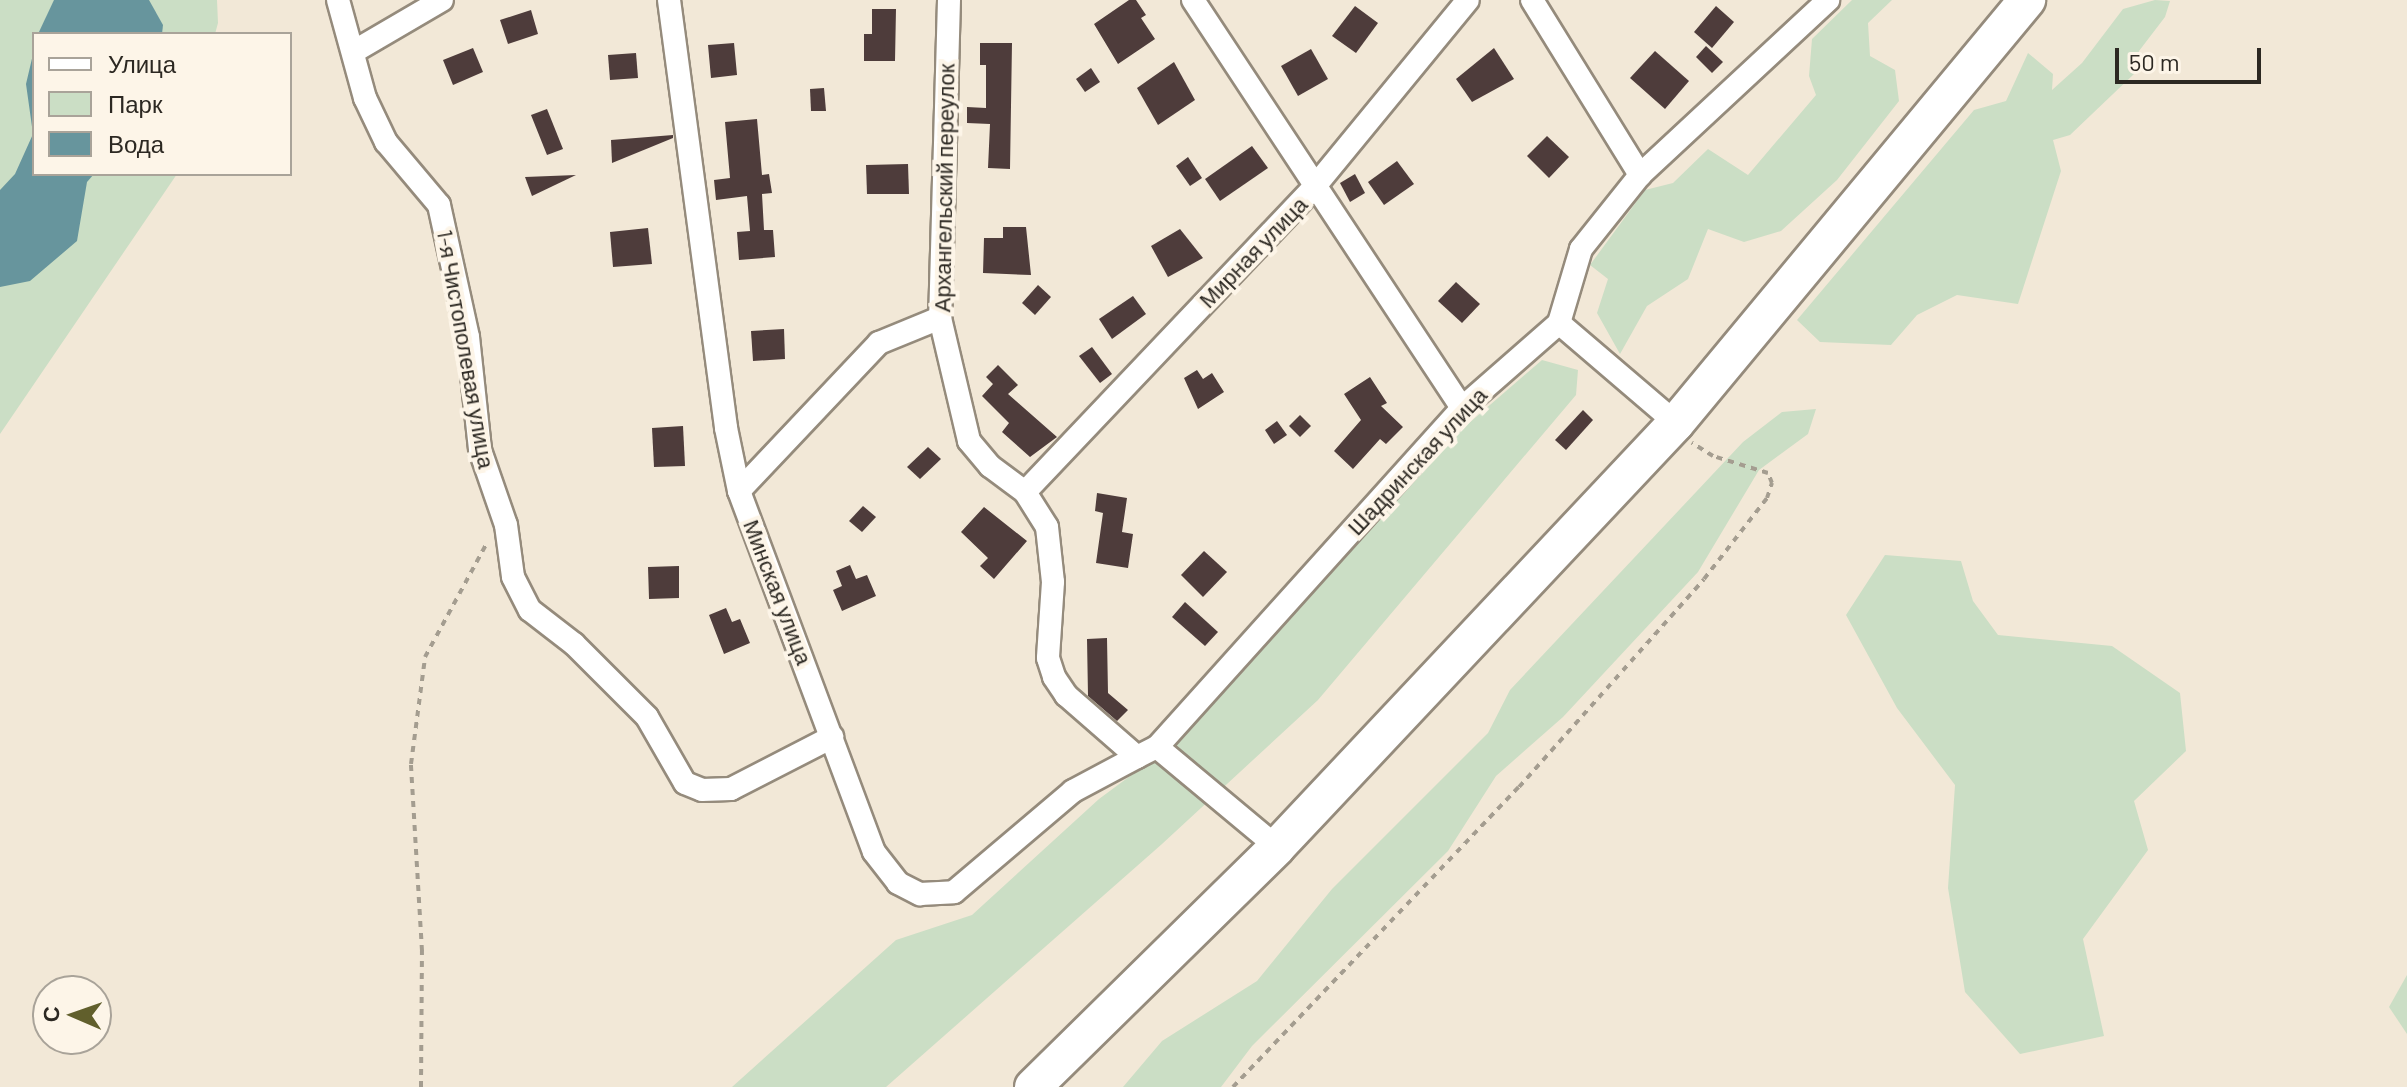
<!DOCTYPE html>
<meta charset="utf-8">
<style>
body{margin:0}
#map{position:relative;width:2407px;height:1087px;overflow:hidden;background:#f2e8d7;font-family:Barlow,sans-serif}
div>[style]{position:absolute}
.green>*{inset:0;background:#cbdec5}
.water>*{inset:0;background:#67959d}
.building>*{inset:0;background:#4e3c3b}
.path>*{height:4px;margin-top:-2px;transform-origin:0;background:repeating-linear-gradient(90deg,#a49d90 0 6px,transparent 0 12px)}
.roads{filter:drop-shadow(2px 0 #958b7c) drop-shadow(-2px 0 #958b7c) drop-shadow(0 2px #958b7c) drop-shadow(0 -2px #958b7c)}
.minor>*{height:22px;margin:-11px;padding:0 11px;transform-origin:11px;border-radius:11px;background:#fff}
.primary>*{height:36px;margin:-18px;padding:0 18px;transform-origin:18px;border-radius:18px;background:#fff}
span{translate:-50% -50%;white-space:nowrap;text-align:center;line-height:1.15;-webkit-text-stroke:8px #fdf5e8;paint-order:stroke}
.street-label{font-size:22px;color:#2c2822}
.legend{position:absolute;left:32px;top:32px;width:260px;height:144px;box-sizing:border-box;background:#fdf5e8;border:2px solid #a9a399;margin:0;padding:10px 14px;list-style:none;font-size:24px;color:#2c2822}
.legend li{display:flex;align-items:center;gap:16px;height:40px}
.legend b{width:40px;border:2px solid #a9a399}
.north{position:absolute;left:32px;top:975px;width:80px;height:80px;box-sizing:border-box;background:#fdf5e8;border:2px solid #a9a399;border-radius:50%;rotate:272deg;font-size:22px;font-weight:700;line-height:32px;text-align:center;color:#2c2822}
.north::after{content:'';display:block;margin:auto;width:28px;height:36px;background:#615f2c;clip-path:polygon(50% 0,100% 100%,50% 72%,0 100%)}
.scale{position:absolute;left:2115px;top:48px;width:146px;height:36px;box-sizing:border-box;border:4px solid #2c2822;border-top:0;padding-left:10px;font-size:24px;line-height:28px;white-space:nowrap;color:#2c2822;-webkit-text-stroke:6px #fdf5e8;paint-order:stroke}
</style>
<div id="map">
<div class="green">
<div style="clip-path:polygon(0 0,217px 0,218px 23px,215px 34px,34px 34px,34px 174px,177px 174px,0 434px)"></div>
<div style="clip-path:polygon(1852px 0,1892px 0,1868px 23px,1870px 56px,1895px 70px,1899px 101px,1837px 180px,1781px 231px,1744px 242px,1708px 229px,1688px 279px,1647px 306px,1620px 354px,1597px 313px,1608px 279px,1590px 265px,1645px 190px,1673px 183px,1708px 149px,1748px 175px,1816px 95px,1809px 76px,1812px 39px)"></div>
<div style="clip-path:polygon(2155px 0,2170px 1px,2165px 17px,2139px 51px,2134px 74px,2070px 135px,2053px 140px,2061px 171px,2018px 304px,1957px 295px,1917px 315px,1891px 345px,1820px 342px,1797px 320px,1974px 110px,2006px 101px,2028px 53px,2053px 74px,2052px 90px,2082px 63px,2123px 9px)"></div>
<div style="clip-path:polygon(1542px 360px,1578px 370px,1576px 395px,1318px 700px,1162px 844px,886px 1087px,732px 1087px,896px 940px,972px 915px,1099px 799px,1180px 739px,1461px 430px)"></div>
<div style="clip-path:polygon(1816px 409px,1808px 434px,1759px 470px,1698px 572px,1563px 717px,1496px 776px,1448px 851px,1252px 1046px,1221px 1087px,1123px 1087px,1162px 1041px,1257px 981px,1332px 889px,1488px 733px,1510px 690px,1743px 442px,1782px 412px)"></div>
<div style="clip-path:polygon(1885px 555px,1961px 561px,1973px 601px,1998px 635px,2112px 646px,2180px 693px,2186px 751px,2134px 801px,2148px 850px,2083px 939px,2104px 1036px,2020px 1054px,1965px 992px,1948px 888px,1955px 785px,1897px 708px,1846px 615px)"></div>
<div style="clip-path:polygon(2407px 975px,2407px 1034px,2389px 1007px)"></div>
</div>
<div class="water">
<div style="clip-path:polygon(54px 0,149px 0,163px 25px,162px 34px,38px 34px)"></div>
<div style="clip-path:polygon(34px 50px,34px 174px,94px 174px,87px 182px,77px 241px,30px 281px,0 287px,0 190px,15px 174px,33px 134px,26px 84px)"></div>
</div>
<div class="building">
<div style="clip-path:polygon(1129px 0,1136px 0,1146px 15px,1141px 18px,1155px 39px,1118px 64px,1094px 24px)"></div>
<div style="clip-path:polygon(1355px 6px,1378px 23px,1356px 53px,1332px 36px)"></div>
<div style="clip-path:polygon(1716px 6px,1734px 22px,1712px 48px,1694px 32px)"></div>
<div style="clip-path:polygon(872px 9px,896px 9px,895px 61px,864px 61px,864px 34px,872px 34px)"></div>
<div style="clip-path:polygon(531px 10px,538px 34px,508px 44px,500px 20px)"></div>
<div style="clip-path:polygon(734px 43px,737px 75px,711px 78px,708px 45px)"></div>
<div style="clip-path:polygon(980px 43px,1012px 43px,1010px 169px,988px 168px,990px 124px,967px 123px,967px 107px,986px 108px,986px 65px,980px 65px)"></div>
<div style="clip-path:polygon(1706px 46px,1723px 62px,1712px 73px,1696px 57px)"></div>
<div style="clip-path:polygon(473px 48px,483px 72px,453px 85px,443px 60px)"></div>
<div style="clip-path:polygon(1494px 48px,1514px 79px,1472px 102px,1456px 79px)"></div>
<div style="clip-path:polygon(1311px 49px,1328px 79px,1298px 96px,1281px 66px)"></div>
<div style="clip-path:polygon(1655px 51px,1689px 81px,1665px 109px,1630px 78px)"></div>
<div style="clip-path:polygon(636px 53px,638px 78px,610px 80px,608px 55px)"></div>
<div style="clip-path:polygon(1174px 62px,1195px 100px,1158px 125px,1137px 88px)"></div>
<div style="clip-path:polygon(1091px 68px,1100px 82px,1085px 92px,1076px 79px)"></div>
<div style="clip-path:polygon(824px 88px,826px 111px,811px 111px,810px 89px)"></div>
<div style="clip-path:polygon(547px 109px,563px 149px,547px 155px,531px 115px)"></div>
<div style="clip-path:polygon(757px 119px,762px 175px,769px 174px,772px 193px,762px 194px,764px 230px,773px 230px,775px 257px,739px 260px,737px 232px,750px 231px,747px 196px,716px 200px,714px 180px,730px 178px,725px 122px)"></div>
<div style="clip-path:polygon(673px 135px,673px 138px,612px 163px,611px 140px)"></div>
<div style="clip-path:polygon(1547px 136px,1569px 157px,1549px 178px,1527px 156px)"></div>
<div style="clip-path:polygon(1252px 146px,1268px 168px,1220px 201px,1205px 179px)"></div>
<div style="clip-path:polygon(1188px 157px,1202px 178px,1190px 186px,1176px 166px)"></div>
<div style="clip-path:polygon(1397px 161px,1414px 184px,1384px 205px,1368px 182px)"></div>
<div style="clip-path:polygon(908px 164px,909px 194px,867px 194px,866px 165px)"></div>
<div style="clip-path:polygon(1355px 174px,1365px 193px,1350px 202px,1340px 183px)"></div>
<div style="clip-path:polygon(576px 175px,532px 196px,525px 177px)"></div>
<div style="clip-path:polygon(1003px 227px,1026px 227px,1031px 275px,983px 273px,984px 238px,1003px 238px)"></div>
<div style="clip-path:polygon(648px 228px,652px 264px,613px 267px,610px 232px)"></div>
<div style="clip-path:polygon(1180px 229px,1203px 258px,1168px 277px,1151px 246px)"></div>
<div style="clip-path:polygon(1456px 282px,1480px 304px,1462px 323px,1438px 301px)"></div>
<div style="clip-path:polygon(1038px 285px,1051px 297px,1035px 315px,1022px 303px)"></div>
<div style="clip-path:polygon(1133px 296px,1146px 314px,1112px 339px,1099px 319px)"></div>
<div style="clip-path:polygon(784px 329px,785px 359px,753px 361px,751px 331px)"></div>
<div style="clip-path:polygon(1092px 347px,1112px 374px,1100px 383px,1079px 356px)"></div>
<div style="clip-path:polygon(998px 365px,1018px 385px,1008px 394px,1057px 437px,1030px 457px,1002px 432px,1009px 423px,982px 396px,993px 384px,986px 377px)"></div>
<div style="clip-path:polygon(1197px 370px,1203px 379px,1212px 373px,1224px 392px,1198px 409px,1184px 378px)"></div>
<div style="clip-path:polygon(1370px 377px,1387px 403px,1381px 406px,1403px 427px,1386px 444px,1380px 439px,1353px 469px,1334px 451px,1361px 420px,1344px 394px)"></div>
<div style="clip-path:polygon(1583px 410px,1593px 420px,1566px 450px,1555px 440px)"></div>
<div style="clip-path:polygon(1300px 415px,1311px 426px,1300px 437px,1289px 426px)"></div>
<div style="clip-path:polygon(1277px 421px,1287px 435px,1274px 444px,1265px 430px)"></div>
<div style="clip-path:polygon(683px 426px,685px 466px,654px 467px,652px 428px)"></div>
<div style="clip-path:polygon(928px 447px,941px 459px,920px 479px,907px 467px)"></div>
<div style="clip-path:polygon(1097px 493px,1127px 498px,1122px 532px,1133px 534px,1128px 568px,1096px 563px,1103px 513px,1095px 511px)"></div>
<div style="clip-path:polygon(863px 506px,876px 517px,862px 532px,849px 521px)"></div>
<div style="clip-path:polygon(984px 507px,1027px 541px,994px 579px,980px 566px,988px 558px,961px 532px)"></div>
<div style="clip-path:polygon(1204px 551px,1227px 572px,1203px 597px,1181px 575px)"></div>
<div style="clip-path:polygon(850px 565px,856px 579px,867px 575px,876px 596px,842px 611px,833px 590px,842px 586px,836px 571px)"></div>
<div style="clip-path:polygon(679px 566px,679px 598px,649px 599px,648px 567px)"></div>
<div style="clip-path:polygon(1185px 602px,1218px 632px,1205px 646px,1172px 617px)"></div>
<div style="clip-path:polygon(726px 608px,732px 622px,740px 619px,750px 643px,724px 654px,709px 615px)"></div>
<div style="clip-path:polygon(1107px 638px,1108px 693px,1128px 710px,1117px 721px,1088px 696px,1087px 639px)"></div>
</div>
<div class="path">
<div style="left:421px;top:1087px;width:136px;rotate:-89.6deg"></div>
<div style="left:422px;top:951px;width:187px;rotate:-93.4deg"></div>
<div style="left:411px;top:764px;width:108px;rotate:-82.5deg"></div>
<div style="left:425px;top:657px;width:130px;rotate:-61.5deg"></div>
<div style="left:1233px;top:1087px;width:414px;rotate:-46.4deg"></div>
<div style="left:1519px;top:787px;width:278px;rotate:-48.3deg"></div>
<div style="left:1704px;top:579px;width:103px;rotate:-52.1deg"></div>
<div style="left:1767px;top:498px;width:16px;rotate:-72deg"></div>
<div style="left:1772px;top:483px;width:11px;rotate:-112deg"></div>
<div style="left:1768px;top:473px;width:58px;rotate:-162.8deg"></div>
<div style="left:1713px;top:456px;width:25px;rotate:-148deg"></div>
</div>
<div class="roads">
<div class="minor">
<div style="left:338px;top:0;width:102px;rotate:74.6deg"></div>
<div style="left:365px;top:98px;width:49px;rotate:64.5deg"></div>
<div style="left:386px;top:142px;width:82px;rotate:49.9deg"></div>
<div style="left:439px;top:205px;width:135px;rotate:77.6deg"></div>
<div style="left:468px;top:337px;width:114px;rotate:83.9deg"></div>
<div style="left:480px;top:450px;width:79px;rotate:70.9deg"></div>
<div style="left:506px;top:525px;width:52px;rotate:82.3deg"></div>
<div style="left:513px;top:577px;width:37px;rotate:63deg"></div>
<div style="left:530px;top:610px;width:56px;rotate:37.7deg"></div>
<div style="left:574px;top:644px;width:103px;rotate:45deg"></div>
<div style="left:647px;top:717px;width:76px;rotate:60.1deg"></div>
<div style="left:685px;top:783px;width:18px;rotate:22deg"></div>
<div style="left:702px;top:790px;width:29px;rotate:-2deg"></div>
<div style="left:731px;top:789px;width:114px;rotate:-27.2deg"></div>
<div style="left:669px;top:0;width:432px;rotate:82.4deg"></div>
<div style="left:726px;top:428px;width:64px;rotate:78.3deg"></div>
<div style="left:739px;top:491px;width:385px;rotate:69.5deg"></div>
<div style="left:874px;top:852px;width:39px;rotate:52deg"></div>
<div style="left:898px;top:883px;width:25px;rotate:27deg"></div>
<div style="left:920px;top:894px;width:34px;rotate:-3deg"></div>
<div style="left:954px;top:892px;width:156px;rotate:-40.3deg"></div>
<div style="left:1073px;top:791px;width:72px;rotate:-28deg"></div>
<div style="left:949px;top:0;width:318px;rotate:91.6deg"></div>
<div style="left:940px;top:318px;width:126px;rotate:76.7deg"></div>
<div style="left:969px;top:441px;width:33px;rotate:50deg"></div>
<div style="left:990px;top:466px;width:44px;rotate:36.6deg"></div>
<div style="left:1025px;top:492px;width:41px;rotate:57.8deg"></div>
<div style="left:1047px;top:527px;width:55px;rotate:83.8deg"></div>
<div style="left:1053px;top:582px;width:76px;rotate:93.8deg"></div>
<div style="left:1048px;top:658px;width:20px;rotate:72deg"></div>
<div style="left:1054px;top:677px;width:22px;rotate:56deg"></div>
<div style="left:1066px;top:695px;width:94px;rotate:41.1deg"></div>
<div style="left:1137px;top:757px;width:22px;rotate:-27deg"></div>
<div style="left:1157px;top:747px;width:156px;rotate:39.8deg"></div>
<div style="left:1193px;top:0;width:489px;rotate:56.6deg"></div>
<div style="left:1532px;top:0;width:206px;rotate:58.3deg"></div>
<div style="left:353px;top:52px;width:103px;rotate:-30.3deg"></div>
<div style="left:1559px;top:323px;width:154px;rotate:40.5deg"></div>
<div style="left:739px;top:491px;width:204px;rotate:-46.6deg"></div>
<div style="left:879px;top:343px;width:66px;rotate:-22.3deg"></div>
<div style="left:1025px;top:492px;width:423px;rotate:-46.5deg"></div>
<div style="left:1316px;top:185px;width:239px;rotate:-50.6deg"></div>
<div style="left:1157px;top:747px;width:456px;rotate:-48deg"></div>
<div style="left:1462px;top:408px;width:129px;rotate:-41.2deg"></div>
<div style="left:1559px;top:323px;width:77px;rotate:-73.4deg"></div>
<div style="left:1581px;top:249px;width:95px;rotate:-51.4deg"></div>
<div style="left:1640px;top:175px;width:257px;rotate:-42.9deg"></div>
</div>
<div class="primary">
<div style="left:1033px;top:1087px;width:342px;rotate:-44.5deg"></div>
<div style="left:1277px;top:847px;width:582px;rotate:-46.74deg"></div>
<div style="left:1676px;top:423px;width:550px;rotate:-50.31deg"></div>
</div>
</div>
<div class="street-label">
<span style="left:944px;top:188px;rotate:-89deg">Архангельский переулок</span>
<span style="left:1253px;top:252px;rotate:-46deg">Мирная улица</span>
<span style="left:466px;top:349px;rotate:80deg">1-я Чистополевая улица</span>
<span style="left:1417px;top:461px;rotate:-47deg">Шадринская улица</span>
<span style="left:778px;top:592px;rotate:69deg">Минская улица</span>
</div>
<ul class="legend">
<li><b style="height:10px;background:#fff"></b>Улица</li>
<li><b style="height:22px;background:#cbdec5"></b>Парк</li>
<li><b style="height:22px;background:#67959d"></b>Вода</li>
</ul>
<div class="north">С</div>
<div class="scale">50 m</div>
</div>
